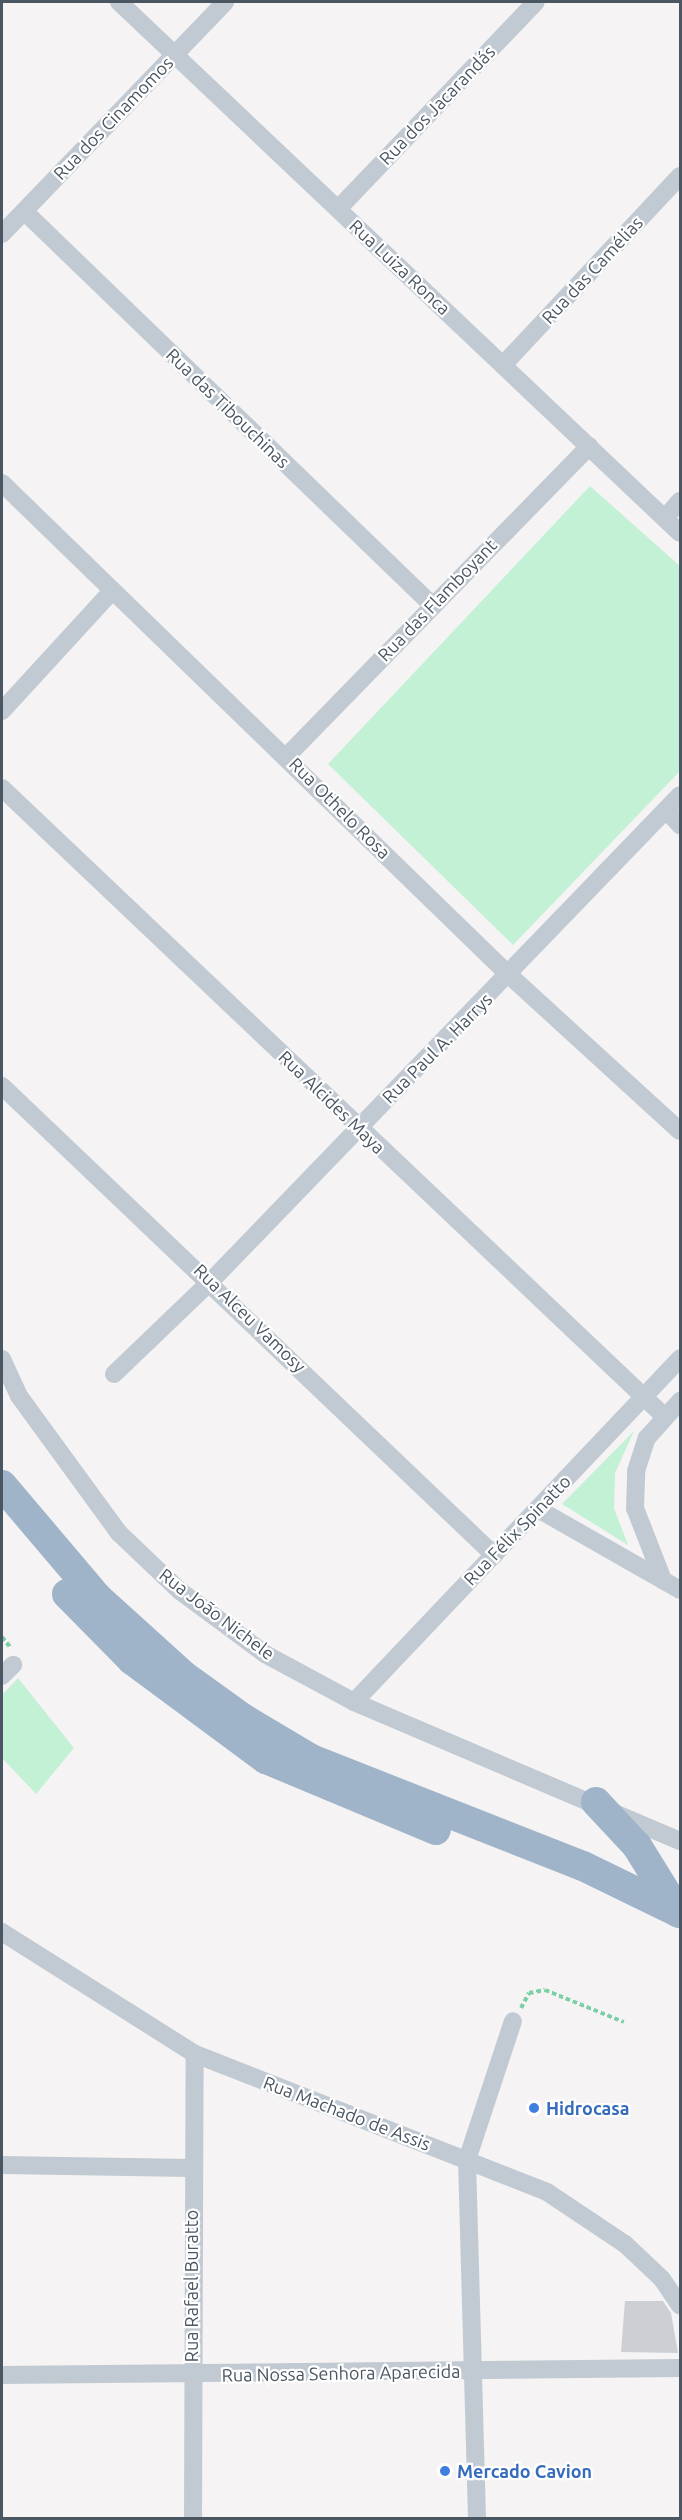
<!DOCTYPE html>
<meta charset="utf-8">
<style>
body{margin:0}
#map{position:relative;width:682px;height:2520px;overflow:hidden;background:#f5f3f3;font-family:Ubuntu,sans-serif}
div>[style]{position:absolute}
.green>*{inset:0;background:#c3f1d5}
.building>*{inset:0;background:#cdcfd5}
.path>*{height:4px;margin-top:-2px;transform-origin:0;background:repeating-linear-gradient(90deg,#7ad0a6 0 4.5px,transparent 0 7.5px)}
.minor>*{height:18px;margin:-9px;padding:0 9px;transform-origin:9px;border-radius:9px;background:#c1cad2}
.trunk>*{height:30px;margin:-15px;padding:0 15px;transform-origin:15px;border-radius:15px;background:#9fb4c9}
.dots>*{width:16px;height:16px;translate:-50% -50%;box-sizing:border-box;border:3px solid #fff;border-radius:50%}
span{translate:-50% -50%;white-space:nowrap;text-align:center;line-height:1.15;-webkit-text-stroke:4.5px #fff;paint-order:stroke}
.street-label{font-size:18px;color:#4a5661}
.shop-label{font-size:18px;color:#366cbe;font-weight:700}
.left{translate:0 -50%;text-align:left}
.frame{position:absolute;inset:0;border:3px solid #4a5661;pointer-events:none}
</style>
<div id="map">
<div class="green">
<div style="clip-path:polygon(590px 486px,680px 566px,680px 771px,513px 945px,328px 764px)"></div>
<div style="clip-path:polygon(634px 1431px,615px 1473px,614px 1508px,628px 1545px,562px 1504px)"></div>
<div style="clip-path:polygon(18px 1678px,74px 1748px,36px 1794px,2px 1758px,2px 1695px)"></div>
</div>
<div class="building">
<div style="clip-path:polygon(625px 2301px,663px 2301px,671px 2313px,678px 2353px,621px 2352px)"></div>
</div>
<div class="path">
<div style="left:2px;top:1637px;width:14px;rotate:51deg"></div>
<div style="left:521px;top:2008px;width:17px;rotate:-62deg"></div>
<div style="left:529px;top:1993px;width:16px;rotate:-11deg"></div>
<div style="left:545px;top:1990px;width:85px;rotate:22.1deg"></div>
</div>
<div class="minor">
<div style="left:119px;top:2px;width:772px;rotate:43.43deg"></div>
<div style="left:338px;top:209px;width:286px;rotate:-46.3deg"></div>
<div style="left:24px;top:211px;width:567px;rotate:44deg"></div>
<div style="left:2px;top:234px;width:322px;rotate:-46.1deg"></div>
<div style="left:503px;top:365px;width:259px;rotate:-46.9deg"></div>
<div style="left:2px;top:483px;width:706px;rotate:44.14deg"></div>
<div style="left:509px;top:975px;width:231px;rotate:42.4deg"></div>
<div style="left:665px;top:518px;width:23px;rotate:-49deg"></div>
<div style="left:2px;top:711px;width:163px;rotate:-47.5deg"></div>
<div style="left:287px;top:756px;width:433px;rotate:-45.7deg"></div>
<div style="left:2px;top:788px;width:911px;rotate:43.49deg"></div>
<div style="left:666px;top:810px;width:21px;rotate:47deg"></div>
<div style="left:2px;top:1086px;width:680px;rotate:43.63deg"></div>
<div style="left:2px;top:1359px;width:41px;rotate:65.3deg"></div>
<div style="left:19px;top:1396px;width:170px;rotate:53.9deg"></div>
<div style="left:119px;top:1533px;width:84px;rotate:43.6deg"></div>
<div style="left:180px;top:1591px;width:106px;rotate:36.5deg"></div>
<div style="left:265px;top:1654px;width:101px;rotate:28.3deg"></div>
<div style="left:354px;top:1702px;width:354px;rotate:23.1deg"></div>
<div style="left:114px;top:1374px;width:134px;rotate:-43.8deg"></div>
<div style="left:211px;top:1281px;width:675px;rotate:-46.02deg"></div>
<div style="left:538px;top:1509px;width:163px;rotate:29.7deg"></div>
<div style="left:663px;top:1580px;width:77px;rotate:-111.3deg"></div>
<div style="left:635px;top:1508px;width:37px;rotate:-88deg"></div>
<div style="left:636px;top:1471px;width:35px;rotate:-72deg"></div>
<div style="left:647px;top:1438px;width:50px;rotate:-48.3deg"></div>
<div style="left:2px;top:1676px;width:16px;rotate:-45deg"></div>
<div style="left:354px;top:1702px;width:474px;rotate:-46.5deg"></div>
<div style="left:2px;top:1932px;width:228px;rotate:32.3deg"></div>
<div style="left:195px;top:2054px;width:378px;rotate:21.4deg"></div>
<div style="left:547px;top:2192px;width:94px;rotate:33.7deg"></div>
<div style="left:625px;top:2244px;width:51px;rotate:43.4deg"></div>
<div style="left:662px;top:2279px;width:32px;rotate:56deg"></div>
<div style="left:2px;top:2165px;width:189px;rotate:0.9deg"></div>
<div style="left:2px;top:2375px;width:678px;rotate:-0.59deg"></div>
<div style="left:193px;top:2518px;width:464px;rotate:-89.8deg"></div>
<div style="left:477px;top:2518px;width:358px;rotate:-91.6deg"></div>
<div style="left:467px;top:2160px;width:146px;rotate:-71.7deg"></div>
</div>
<div class="trunk">
<div style="left:2px;top:1485px;width:148px;rotate:49.7deg"></div>
<div style="left:98px;top:1598px;width:116px;rotate:42.2deg"></div>
<div style="left:184px;top:1676px;width:74px;rotate:35.6deg"></div>
<div style="left:244px;top:1719px;width:78px;rotate:30.8deg"></div>
<div style="left:311px;top:1759px;width:292px;rotate:21.5deg"></div>
<div style="left:583px;top:1866px;width:108px;rotate:25.9deg"></div>
<div style="left:67px;top:1594px;width:93px;rotate:45.4deg"></div>
<div style="left:132px;top:1660px;width:167px;rotate:36.5deg"></div>
<div style="left:266px;top:1759px;width:184px;rotate:22.7deg"></div>
<div style="left:596px;top:1802px;width:60px;rotate:47deg"></div>
<div style="left:637px;top:1846px;width:78px;rotate:58.2deg"></div>
</div>
<div class="dots">
<div style="left:534px;top:2108px;background:#3f7fe0"></div>
<div style="left:445px;top:2471px;background:#3f7fe0"></div>
</div>
<div class="street-label">
<span style="left:437px;top:105px;rotate:-46deg">Rua dos Jacarandás</span>
<span style="left:113px;top:118px;rotate:-46deg">Rua dos Cinamomos</span>
<span style="left:400px;top:267px;rotate:43deg">Rua Luiza Ronca</span>
<span style="left:592px;top:270px;rotate:-47deg">Rua das Camélias</span>
<span style="left:228px;top:408px;rotate:44deg">Rua das Tibouchinas</span>
<span style="left:437px;top:600px;rotate:-46deg">Rua das Flamboyant</span>
<span style="left:340px;top:808px;rotate:45deg">Rua Othelo Rosa</span>
<span style="left:437px;top:1048px;rotate:-45deg">Rua Paul A. Harrys</span>
<span style="left:332px;top:1102px;rotate:44deg">Rua Alcides Maya</span>
<span style="left:250px;top:1318px;rotate:44deg">Rua Alceu Vamosy</span>
<span style="left:517px;top:1530px;rotate:-46deg">Rua Félix Spinatto</span>
<span style="left:217px;top:1614px;rotate:37deg">Rua João Nichele</span>
<span style="left:347px;top:2113px;rotate:21deg">Rua Machado de Assis</span>
<span style="left:191px;top:2286px;rotate:-90deg">Rua Rafael Buratto</span>
<span style="left:341px;top:2373px;rotate:-1deg">Rua Nossa Senhora Aparecida</span>
</div>
<div class="shop-label">
<span class="left" style="left:546px;top:2108px">Hidrocasa</span>
<span class="left" style="left:457px;top:2471px">Mercado Cavion</span>
</div>
<div class="frame"></div>
</div>
